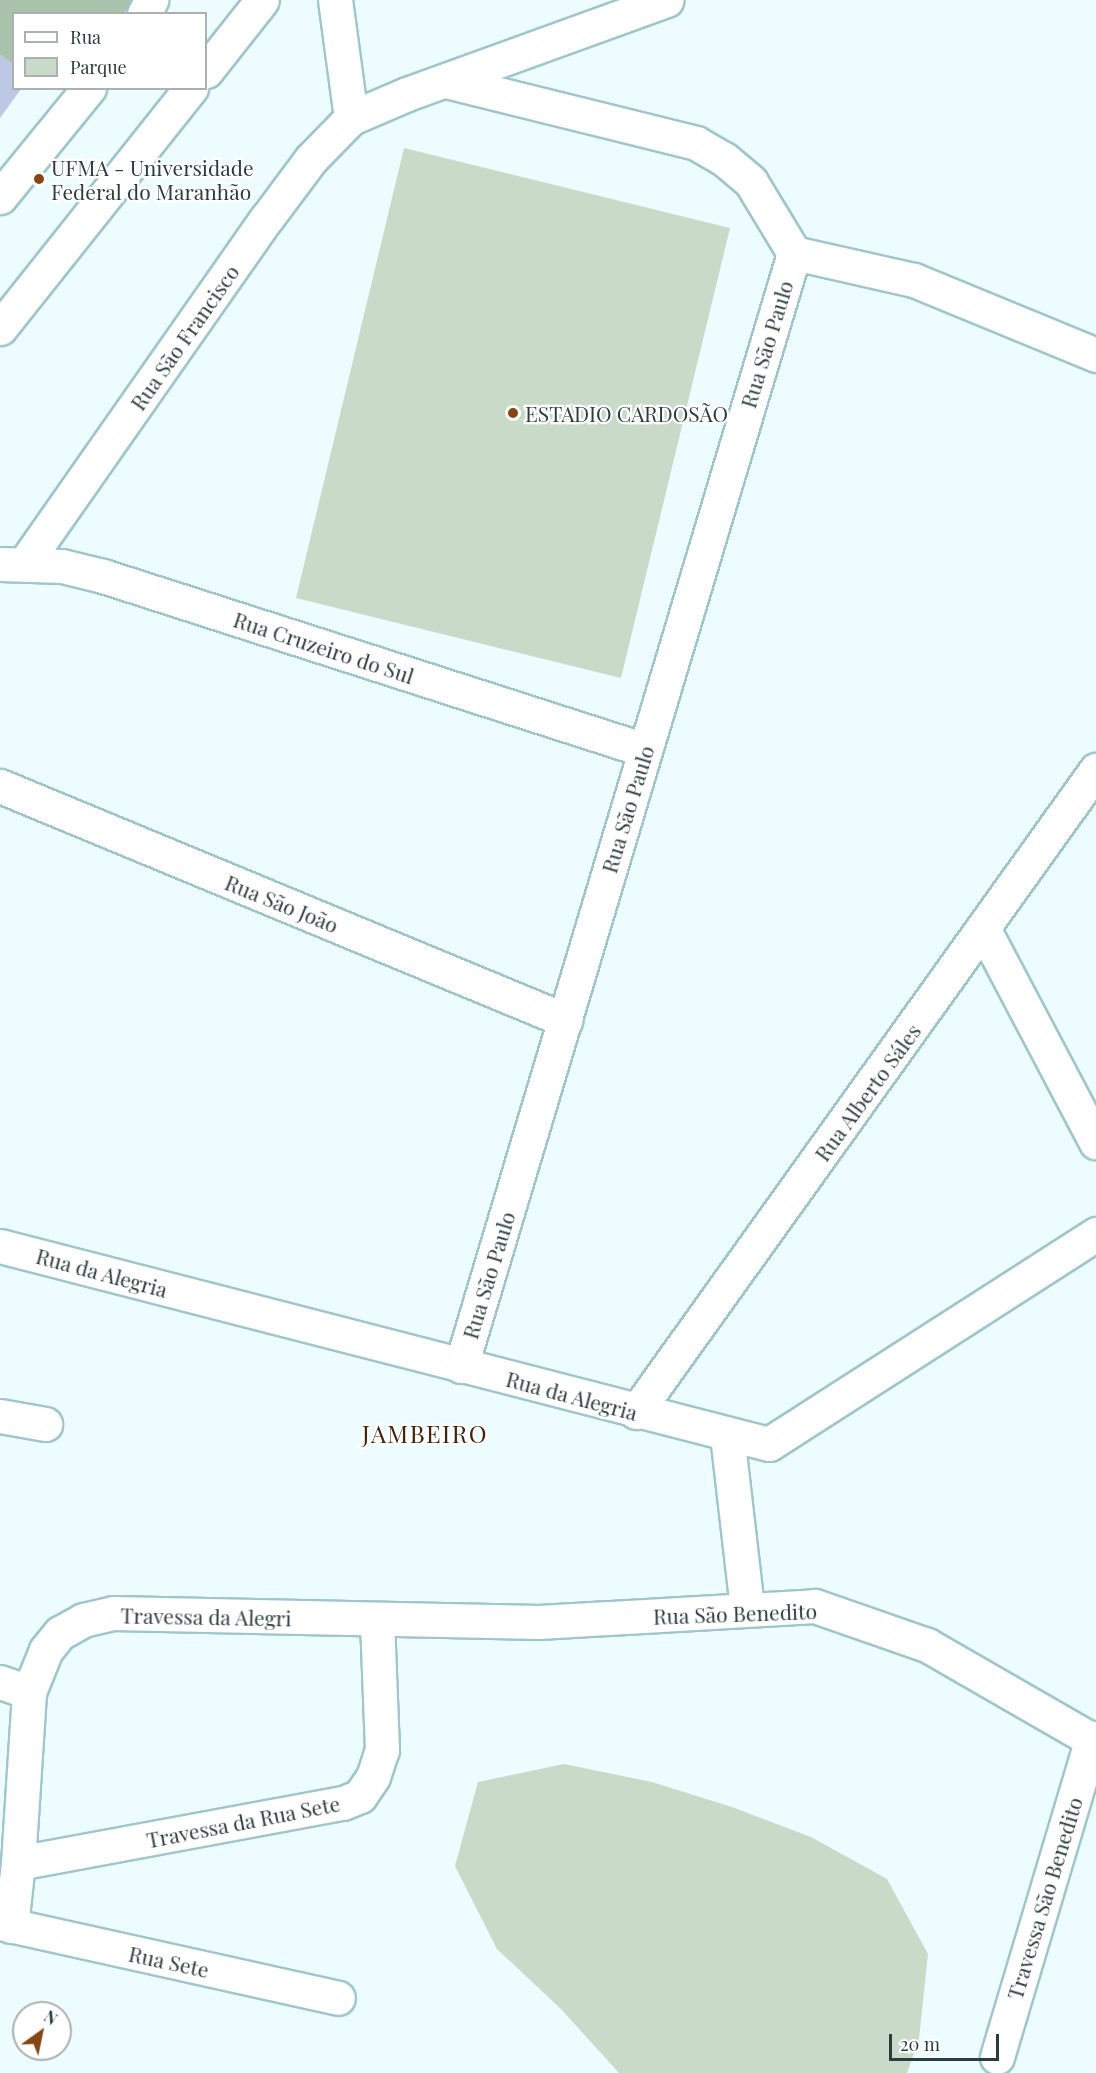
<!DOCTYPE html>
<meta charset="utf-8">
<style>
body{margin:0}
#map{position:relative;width:1096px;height:2073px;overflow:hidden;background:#edfcff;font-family:"Playfair Display",serif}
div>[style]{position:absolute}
.green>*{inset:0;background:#c9dac9}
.forest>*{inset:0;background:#aac2ab}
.water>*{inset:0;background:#bdc8e5}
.roads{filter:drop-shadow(2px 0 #a0c6cc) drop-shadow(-2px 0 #a0c6cc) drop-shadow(0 2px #a0c6cc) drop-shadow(0 -2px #a0c6cc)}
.street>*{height:33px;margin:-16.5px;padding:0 16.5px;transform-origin:16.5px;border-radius:16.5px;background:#fff}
.secondary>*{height:33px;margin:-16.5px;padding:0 16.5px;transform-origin:16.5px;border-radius:16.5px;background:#fff}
.dots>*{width:16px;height:16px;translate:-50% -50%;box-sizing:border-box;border:3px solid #fff;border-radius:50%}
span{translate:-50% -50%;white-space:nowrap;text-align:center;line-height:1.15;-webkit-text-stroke:4.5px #fff;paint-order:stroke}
.poi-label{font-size:21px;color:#2d3c3f}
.left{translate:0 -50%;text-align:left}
.street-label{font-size:21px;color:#2d3c3f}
.quarter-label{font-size:24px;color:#44240d;letter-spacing:1.5px}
.legend{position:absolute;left:12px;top:12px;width:195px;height:78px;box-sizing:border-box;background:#fff;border:2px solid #abb1b2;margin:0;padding:8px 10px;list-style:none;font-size:18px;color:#2d3c3f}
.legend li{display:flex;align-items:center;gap:12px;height:30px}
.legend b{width:30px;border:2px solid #abb1b2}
.north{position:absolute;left:12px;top:2001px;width:60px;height:60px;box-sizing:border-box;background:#fff;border:2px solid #abb1b2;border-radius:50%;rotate:33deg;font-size:16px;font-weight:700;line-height:24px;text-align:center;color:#2d3c3f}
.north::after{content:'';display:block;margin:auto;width:21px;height:27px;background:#874611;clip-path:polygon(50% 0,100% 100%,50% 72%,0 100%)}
.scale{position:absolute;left:889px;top:2034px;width:110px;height:27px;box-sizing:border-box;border:3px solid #2d3c3f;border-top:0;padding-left:8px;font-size:18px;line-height:21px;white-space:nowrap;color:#2d3c3f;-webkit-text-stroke:4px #fff;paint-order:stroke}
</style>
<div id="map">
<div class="green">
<div style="clip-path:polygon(404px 148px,730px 228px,621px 678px,296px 598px)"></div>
<div style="clip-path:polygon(564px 1764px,652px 1782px,732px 1807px,811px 1837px,887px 1879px,928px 1954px,919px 2039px,907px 2073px,619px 2073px,561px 2009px,497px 1949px,455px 1866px,478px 1782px)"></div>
</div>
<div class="forest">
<div style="clip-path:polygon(0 0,133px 0,124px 13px,14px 14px,13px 64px,0 55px)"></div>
</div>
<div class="water">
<div style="clip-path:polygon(0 55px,13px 64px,14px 88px,21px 89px,0 118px)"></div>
</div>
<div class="roads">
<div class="street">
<div style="left:144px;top:14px;width:16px;rotate:-63deg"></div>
<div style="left:446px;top:81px;width:258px;rotate:13.9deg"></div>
<div style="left:696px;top:143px;width:32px;rotate:30deg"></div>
<div style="left:724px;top:159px;width:35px;rotate:40deg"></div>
<div style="left:751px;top:182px;width:83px;rotate:58.8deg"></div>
<div style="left:351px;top:118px;width:61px;rotate:-23.2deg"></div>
<div style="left:407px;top:94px;width:276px;rotate:-19.9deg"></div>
<div style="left:0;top:197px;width:141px;rotate:-50.8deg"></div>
<div style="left:794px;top:253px;width:123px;rotate:12.7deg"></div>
<div style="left:914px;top:280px;width:197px;rotate:22.4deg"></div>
<div style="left:25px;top:563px;width:421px;rotate:-55deg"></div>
<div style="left:267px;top:218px;width:74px;rotate:-53.3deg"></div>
<div style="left:311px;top:159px;width:57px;rotate:-45.7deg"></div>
<div style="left:351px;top:118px;width:119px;rotate:-97.7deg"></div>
<div style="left:0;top:564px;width:62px;rotate:1.8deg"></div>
<div style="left:62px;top:566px;width:42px;rotate:13.7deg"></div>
<div style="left:103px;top:576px;width:569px;rotate:17.8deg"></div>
<div style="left:0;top:786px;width:612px;rotate:22.5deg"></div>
<div style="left:984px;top:930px;width:240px;rotate:62.2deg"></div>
<div style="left:0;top:1246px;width:794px;rotate:14.44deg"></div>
<div style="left:769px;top:1444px;width:389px;rotate:-32.7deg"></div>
<div style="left:461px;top:1366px;width:1162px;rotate:-73.34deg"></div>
<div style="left:636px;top:1412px;width:790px;rotate:-54.38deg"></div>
<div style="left:0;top:1416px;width:46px;rotate:10.1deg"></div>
<div style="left:727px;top:1435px;width:175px;rotate:83.4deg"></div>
<div style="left:0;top:1682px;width:31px;rotate:19deg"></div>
<div style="left:18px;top:1863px;width:171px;rotate:-86.3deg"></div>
<div style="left:29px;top:1692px;width:45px;rotate:-68deg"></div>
<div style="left:46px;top:1650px;width:22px;rotate:-51deg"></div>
<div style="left:60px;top:1633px;width:26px;rotate:-29deg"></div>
<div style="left:83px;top:1620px;width:31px;rotate:-13deg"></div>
<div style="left:113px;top:1613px;width:426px;rotate:1.2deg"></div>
<div style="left:539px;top:1622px;width:276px;rotate:-3.3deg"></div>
<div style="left:815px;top:1606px;width:119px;rotate:19.2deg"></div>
<div style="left:927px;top:1645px;width:195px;rotate:29.9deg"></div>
<div style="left:0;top:1923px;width:346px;rotate:12.5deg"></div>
<div style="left:11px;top:1926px;width:63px;rotate:-83.7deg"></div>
<div style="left:18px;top:1863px;width:330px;rotate:-10.5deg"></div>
<div style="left:343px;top:1803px;width:18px;rotate:-22deg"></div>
<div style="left:360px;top:1796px;width:23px;rotate:-56deg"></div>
<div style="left:373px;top:1777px;width:28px;rotate:-72deg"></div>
<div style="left:382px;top:1750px;width:130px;rotate:-92.2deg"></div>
<div style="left:997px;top:2057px;width:333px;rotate:-73.4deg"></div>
</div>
<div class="secondary">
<div style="left:206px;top:71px;width:90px;rotate:-51.7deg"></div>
<div style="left:0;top:328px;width:307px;rotate:-51.5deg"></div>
</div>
</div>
<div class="dots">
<div style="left:39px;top:179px;background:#874611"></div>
<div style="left:513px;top:413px;background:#874611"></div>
</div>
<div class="poi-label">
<span class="left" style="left:51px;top:179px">UFMA - Universidade<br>Federal do Maranhão</span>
<span class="left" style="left:525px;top:413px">ESTADIO CARDOSÃO</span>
</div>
<div class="street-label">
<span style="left:184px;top:337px;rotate:-55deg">Rua São Francisco</span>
<span style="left:766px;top:344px;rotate:-73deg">Rua São Paulo</span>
<span style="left:324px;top:647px;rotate:18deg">Rua Cruzeiro do Sul</span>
<span style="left:627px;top:809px;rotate:-73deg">Rua São Paulo</span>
<span style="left:282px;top:903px;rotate:22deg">Rua São João</span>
<span style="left:867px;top:1092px;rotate:-54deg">Rua Alberto Sáles</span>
<span style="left:102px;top:1272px;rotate:15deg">Rua da Alegria</span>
<span style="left:488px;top:1275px;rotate:-73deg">Rua São Paulo</span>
<span style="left:572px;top:1395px;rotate:15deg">Rua da Alegria</span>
<span style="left:735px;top:1613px;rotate:-2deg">Rua São Benedito</span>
<span style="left:206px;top:1616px;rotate:1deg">Travessa da Alegri</span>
<span style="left:243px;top:1821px;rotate:-11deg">Travessa da Rua Sete</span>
<span style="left:1044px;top:1898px;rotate:-73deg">Travessa São Benedito</span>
<span style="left:169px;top:1961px;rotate:12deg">Rua Sete</span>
</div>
<div class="quarter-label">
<span style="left:425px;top:1434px">JAMBEIRO</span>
</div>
<ul class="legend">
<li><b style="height:8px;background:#fff"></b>Rua</li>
<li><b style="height:16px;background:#c9dac9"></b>Parque</li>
</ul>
<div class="north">N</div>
<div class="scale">20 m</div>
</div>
